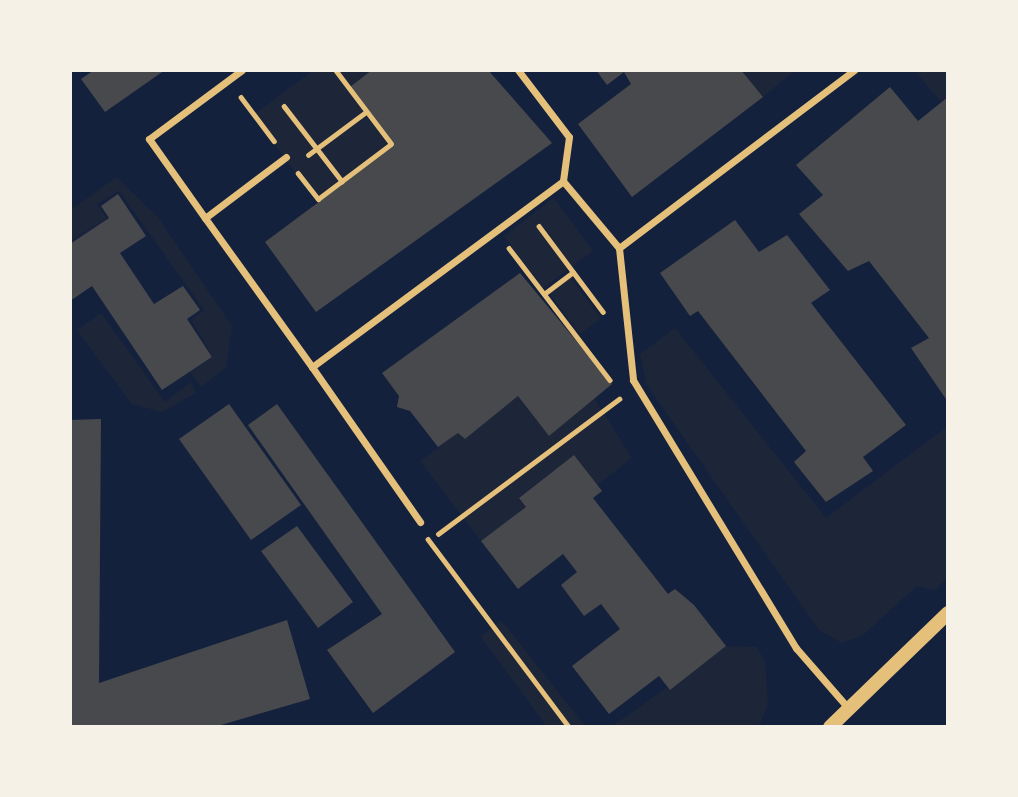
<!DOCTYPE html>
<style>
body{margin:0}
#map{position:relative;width:1018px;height:797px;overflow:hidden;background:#14213d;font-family:Inter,sans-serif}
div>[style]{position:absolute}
.green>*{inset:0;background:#1d2539}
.building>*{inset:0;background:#48494c}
.path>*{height:4.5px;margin:-2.25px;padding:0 2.25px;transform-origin:2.25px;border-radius:2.25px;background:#e5c07b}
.minor>*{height:7px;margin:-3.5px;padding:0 3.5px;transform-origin:3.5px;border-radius:3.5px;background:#e5c07b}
.secondary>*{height:14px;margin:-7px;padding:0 7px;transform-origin:7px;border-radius:7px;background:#e5c07b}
span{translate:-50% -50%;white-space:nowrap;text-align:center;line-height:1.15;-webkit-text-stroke:5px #f6f1e7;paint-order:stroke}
.frame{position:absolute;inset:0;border:72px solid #f6f1e7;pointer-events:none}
</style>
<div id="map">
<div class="green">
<div style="clip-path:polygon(314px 70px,372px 70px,394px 146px,318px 203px,253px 115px)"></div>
<div style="clip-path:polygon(741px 70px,795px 70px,763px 97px)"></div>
<div style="clip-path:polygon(914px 70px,948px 70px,948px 97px,941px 102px)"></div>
<div style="clip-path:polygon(116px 177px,157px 216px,232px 326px,226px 367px,201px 387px,190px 372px,213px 357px,191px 320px,204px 310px,119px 191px,97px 204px,107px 218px,70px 242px,70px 211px)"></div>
<div style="clip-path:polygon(554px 198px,593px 251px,543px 288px,504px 236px)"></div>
<div style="clip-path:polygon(570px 277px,601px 318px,580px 334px,549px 293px)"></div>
<div style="clip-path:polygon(101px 313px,165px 402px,191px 382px,196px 393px,162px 412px,132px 404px,77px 330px)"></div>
<div style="clip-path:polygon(675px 328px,826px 518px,948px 426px,948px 577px,935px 590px,917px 586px,863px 635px,842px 643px,819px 630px,646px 384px,640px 354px)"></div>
<div style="clip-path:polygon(518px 396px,549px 436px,594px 398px,632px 458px,597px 485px,574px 455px,519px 497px,526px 507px,481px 541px,420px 461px,458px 433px,465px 439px)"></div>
<div style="clip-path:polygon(501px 620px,586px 727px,547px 727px,481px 637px)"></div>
<div style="clip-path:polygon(726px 646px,757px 647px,765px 662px,768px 703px,759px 727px,611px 727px)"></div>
</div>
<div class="building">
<div style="clip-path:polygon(94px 70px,165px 70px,105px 112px,81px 79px)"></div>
<div style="clip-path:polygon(372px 70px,488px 70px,552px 143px,316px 312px,265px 242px,394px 146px,350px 87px)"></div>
<div style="clip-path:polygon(596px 70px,741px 70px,763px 97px,632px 197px,578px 124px,631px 84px,624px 72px,607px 85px)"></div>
<div style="clip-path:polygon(890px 87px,918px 121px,948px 97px,948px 402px,911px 348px,929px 338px,869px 261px,848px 271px,799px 214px,823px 195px,796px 165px)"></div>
<div style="clip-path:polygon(118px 194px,146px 236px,120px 253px,154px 304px,183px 286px,200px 310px,187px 319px,212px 357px,162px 390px,92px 286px,70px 301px,70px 244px,109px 218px,101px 206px)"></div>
<div style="clip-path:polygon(735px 220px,759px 252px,787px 235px,830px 290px,811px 303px,906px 425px,863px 457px,873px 471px,826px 502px,794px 462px,806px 451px,698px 311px,690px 316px,660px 273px)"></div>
<div style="clip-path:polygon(520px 273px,612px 384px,549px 436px,518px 396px,465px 439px,458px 433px,438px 447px,410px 411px,397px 407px,399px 396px,382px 373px)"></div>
<div style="clip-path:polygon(229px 404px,301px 505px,251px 540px,179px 439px)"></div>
<div style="clip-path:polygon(277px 404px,455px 652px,373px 713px,327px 650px,382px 614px,248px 425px)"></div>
<div style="clip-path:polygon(101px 419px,99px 683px,287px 620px,310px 699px,214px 727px,70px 727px,70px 420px)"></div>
<div style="clip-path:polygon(574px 455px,602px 491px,593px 498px,668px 594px,675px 589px,694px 605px,726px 646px,670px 690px,659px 676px,609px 714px,572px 666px,620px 629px,601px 604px,584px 616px,561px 585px,577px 572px,563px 554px,518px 589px,481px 541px,526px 507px,519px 498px)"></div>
<div style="clip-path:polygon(297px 526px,353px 602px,318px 628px,261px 551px)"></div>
</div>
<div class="path">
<div style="left:241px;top:97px;width:55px;rotate:53.1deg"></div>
<div style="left:284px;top:106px;width:95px;rotate:52.3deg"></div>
<div style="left:308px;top:155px;width:72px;rotate:-36.6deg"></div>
<div style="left:298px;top:173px;width:33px;rotate:52deg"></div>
<div style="left:318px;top:199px;width:91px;rotate:-37deg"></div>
<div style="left:391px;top:144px;width:93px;rotate:-127.1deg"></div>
<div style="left:539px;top:226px;width:107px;rotate:53.3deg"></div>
<div style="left:509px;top:248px;width:166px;rotate:52.6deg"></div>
<div style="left:544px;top:294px;width:36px;rotate:-37deg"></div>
<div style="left:438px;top:534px;width:226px;rotate:-36.7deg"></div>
<div style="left:428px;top:539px;width:235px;rotate:53.1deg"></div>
</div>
<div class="minor">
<div style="left:518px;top:70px;width:84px;rotate:52.7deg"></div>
<div style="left:569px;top:137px;width:44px;rotate:97.8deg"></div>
<div style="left:563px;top:181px;width:87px;rotate:50.1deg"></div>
<div style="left:619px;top:248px;width:133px;rotate:83.9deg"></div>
<div style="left:633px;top:380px;width:314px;rotate:58.7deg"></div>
<div style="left:796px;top:648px;width:81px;rotate:49deg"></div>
<div style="left:286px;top:157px;width:101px;rotate:143deg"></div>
<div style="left:205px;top:218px;width:183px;rotate:54.3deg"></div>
<div style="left:312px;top:367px;width:312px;rotate:-36.5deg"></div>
<div style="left:205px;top:218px;width:97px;rotate:-125.3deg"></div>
<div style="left:149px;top:139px;width:116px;rotate:-36.6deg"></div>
<div style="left:619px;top:248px;width:295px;rotate:-37.1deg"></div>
<div style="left:312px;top:367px;width:189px;rotate:55.1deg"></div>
</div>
<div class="secondary">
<div style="left:830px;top:727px;width:164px;rotate:-44deg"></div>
</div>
<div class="frame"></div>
</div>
